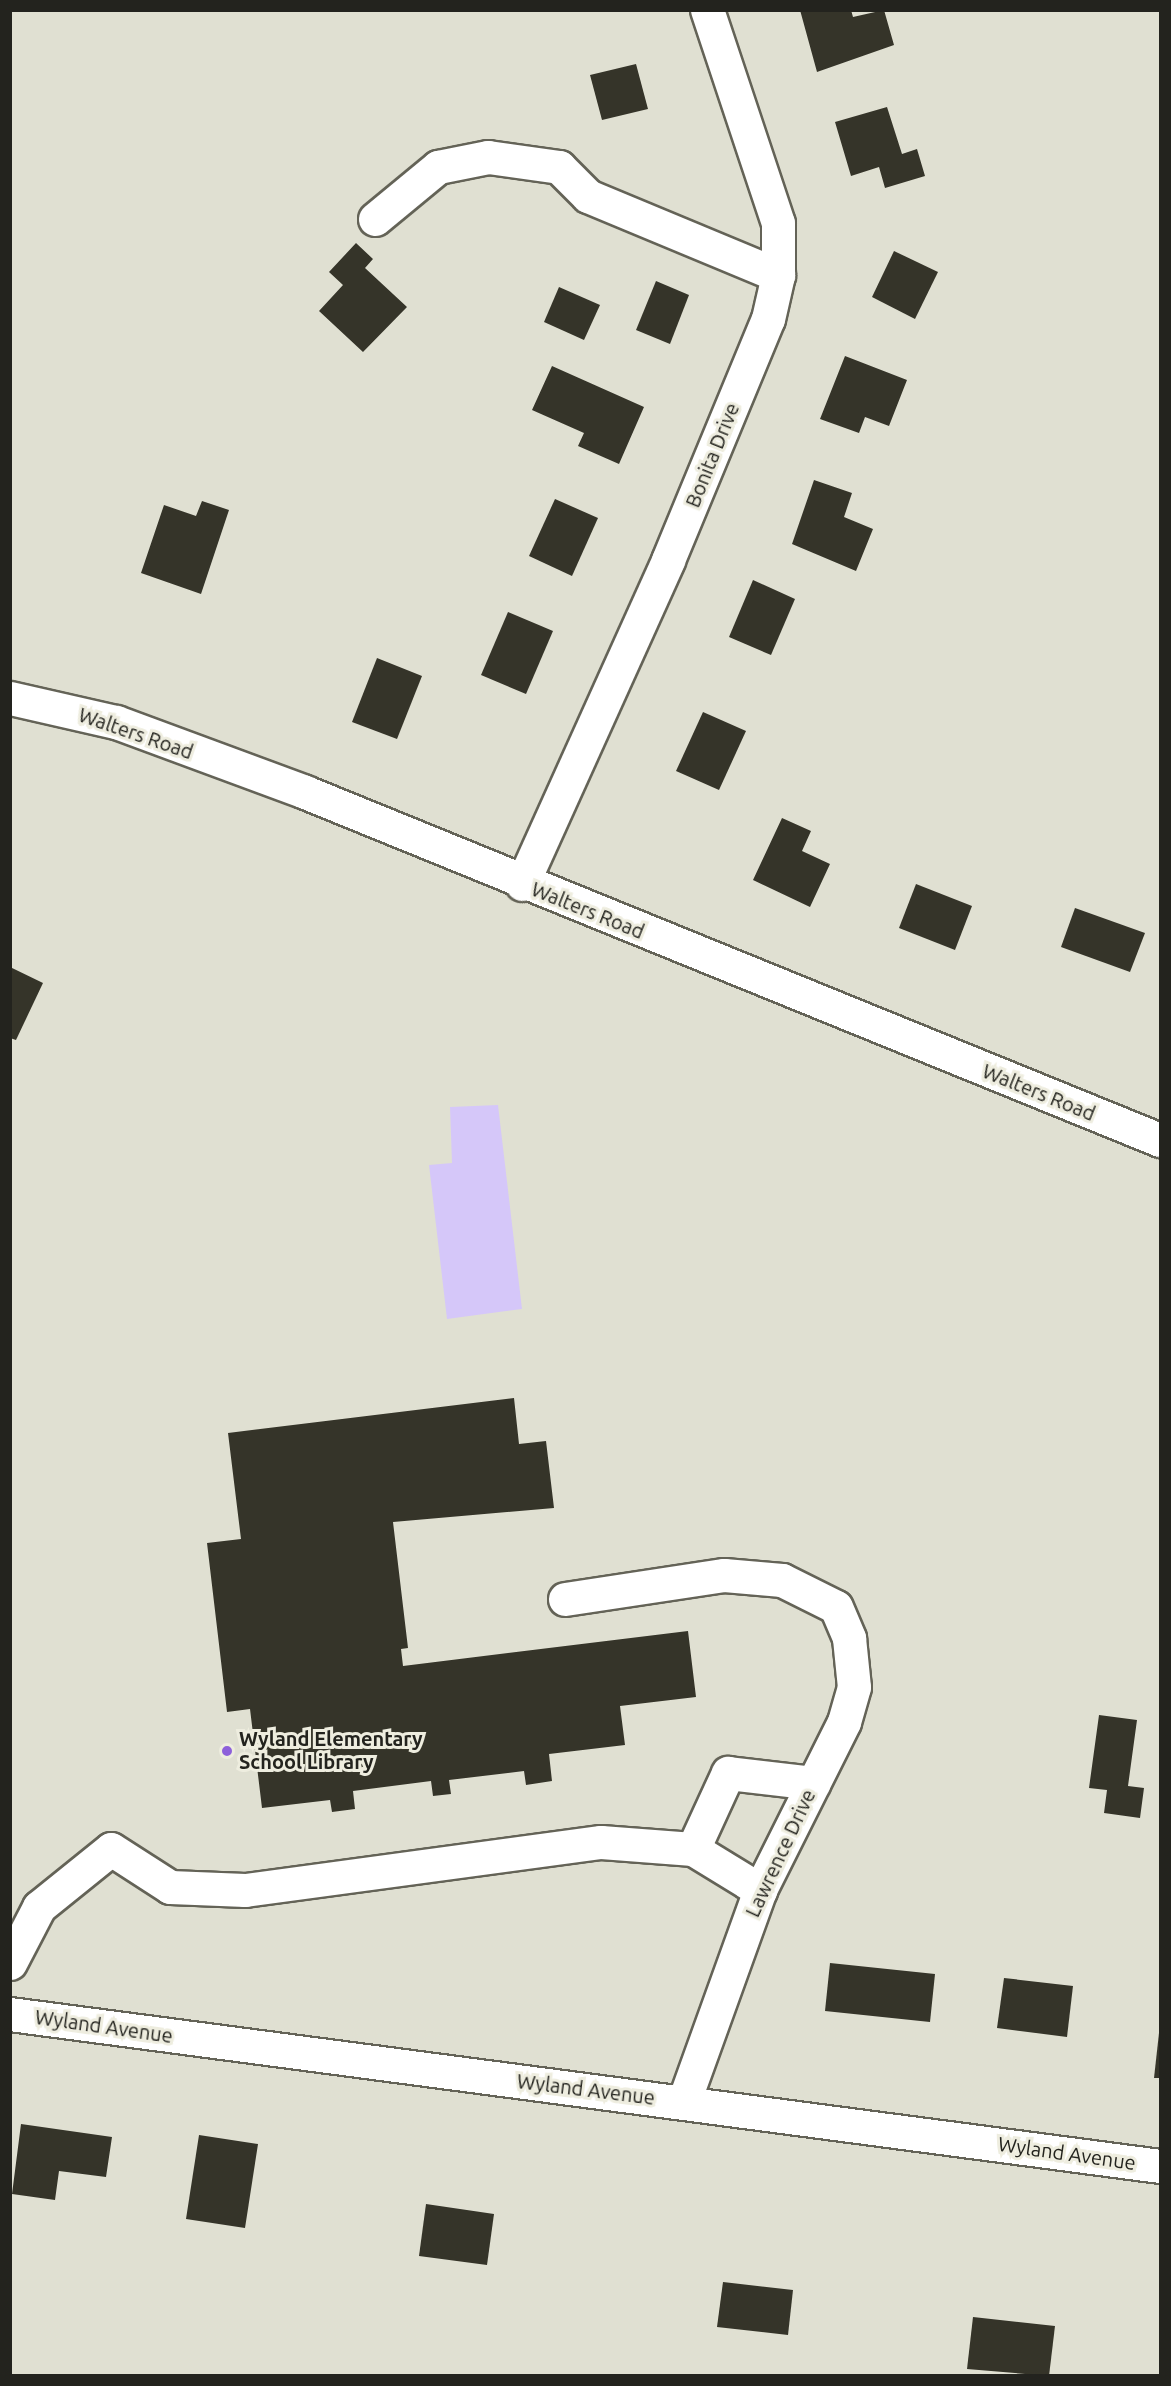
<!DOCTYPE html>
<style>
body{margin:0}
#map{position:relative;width:1171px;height:2386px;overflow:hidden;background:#e0e0d2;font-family:Ubuntu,sans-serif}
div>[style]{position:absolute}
.green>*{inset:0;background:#d5c7f9}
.building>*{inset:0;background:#353429}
.roads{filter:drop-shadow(2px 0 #646357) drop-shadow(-2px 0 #646357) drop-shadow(0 2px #646357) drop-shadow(0 -2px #646357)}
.minor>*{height:33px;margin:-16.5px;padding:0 16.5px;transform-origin:16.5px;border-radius:16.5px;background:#fff}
.dots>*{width:16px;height:16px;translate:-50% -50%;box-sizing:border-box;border:3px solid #eeeddf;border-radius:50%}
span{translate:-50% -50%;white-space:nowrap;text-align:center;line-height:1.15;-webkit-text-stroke:6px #eeeddf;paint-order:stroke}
.street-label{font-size:20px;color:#23231e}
.poi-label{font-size:20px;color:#23231e;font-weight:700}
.left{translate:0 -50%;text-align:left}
.frame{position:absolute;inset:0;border:12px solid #23231e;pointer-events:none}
</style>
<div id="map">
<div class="green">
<div style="clip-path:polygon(498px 1105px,522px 1309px,447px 1319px,429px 1165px,452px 1163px,450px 1107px)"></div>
</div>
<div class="building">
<div style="clip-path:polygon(800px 10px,851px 10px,853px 17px,884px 10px,894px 45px,817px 72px)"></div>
<div style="clip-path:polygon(636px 64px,648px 109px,602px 120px,590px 75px)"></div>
<div style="clip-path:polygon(887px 107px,902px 154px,917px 149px,925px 176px,885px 188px,879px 167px,851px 176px,835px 122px)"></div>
<div style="clip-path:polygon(356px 243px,373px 259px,365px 268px,407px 307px,363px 352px,319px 311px,343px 285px,329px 272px)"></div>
<div style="clip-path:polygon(894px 251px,938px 272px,915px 319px,872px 297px)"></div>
<div style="clip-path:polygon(656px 281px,689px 295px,670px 344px,636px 330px)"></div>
<div style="clip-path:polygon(559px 287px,600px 305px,584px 340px,544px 322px)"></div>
<div style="clip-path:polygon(845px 356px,907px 380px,889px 426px,865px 417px,859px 433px,820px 419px)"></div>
<div style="clip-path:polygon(552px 366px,644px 407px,619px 464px,578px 446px,584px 433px,532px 410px)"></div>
<div style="clip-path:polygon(814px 480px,852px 493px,844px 517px,873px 529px,856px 571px,792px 544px)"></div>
<div style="clip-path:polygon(555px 499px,598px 518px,572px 576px,529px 556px)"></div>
<div style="clip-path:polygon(202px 501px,229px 510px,201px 594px,141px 573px,164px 505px,196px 516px)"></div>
<div style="clip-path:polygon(753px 580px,795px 599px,771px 655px,729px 637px)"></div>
<div style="clip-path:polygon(508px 612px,553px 631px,526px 694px,481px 675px)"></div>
<div style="clip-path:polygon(377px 658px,422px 676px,397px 739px,352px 722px)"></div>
<div style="clip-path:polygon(703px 712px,746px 731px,719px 790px,676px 771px)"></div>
<div style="clip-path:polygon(782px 818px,811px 831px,802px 851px,830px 864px,810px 907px,753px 880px)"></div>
<div style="clip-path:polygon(916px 884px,972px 906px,955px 950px,899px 928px)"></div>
<div style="clip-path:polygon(1075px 908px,1145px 933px,1130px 972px,1061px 947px)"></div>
<div style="clip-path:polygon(10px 967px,43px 983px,16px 1040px,10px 1038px)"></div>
<div style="clip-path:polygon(514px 1398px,519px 1444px,546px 1441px,554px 1508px,393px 1522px,408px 1648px,401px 1649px,403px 1666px,688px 1631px,696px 1697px,620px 1706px,625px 1745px,549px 1754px,552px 1781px,526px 1785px,524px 1771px,449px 1780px,451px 1794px,433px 1796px,431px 1781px,353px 1791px,355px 1809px,332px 1812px,330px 1800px,262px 1808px,250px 1709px,227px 1712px,207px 1543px,241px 1539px,228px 1433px)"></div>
<div style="clip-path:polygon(1099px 1715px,1137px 1720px,1128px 1786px,1144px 1788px,1140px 1818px,1104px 1813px,1107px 1790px,1089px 1788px)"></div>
<div style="clip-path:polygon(830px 1963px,935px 1974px,930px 2022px,825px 2011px)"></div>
<div style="clip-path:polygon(1004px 1978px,1073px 1986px,1067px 2037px,997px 2028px)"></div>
<div style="clip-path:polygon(1159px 2033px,1160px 2033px,1160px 2078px,1154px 2078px)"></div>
<div style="clip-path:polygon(21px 2124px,112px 2137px,106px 2177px,59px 2171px,55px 2200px,12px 2194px)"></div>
<div style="clip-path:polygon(199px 2135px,258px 2144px,245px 2228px,186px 2219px)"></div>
<div style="clip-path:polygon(426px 2204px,494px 2214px,487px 2265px,419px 2256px)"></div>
<div style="clip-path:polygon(723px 2282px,793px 2290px,788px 2335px,717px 2327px)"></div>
<div style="clip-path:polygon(973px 2317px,1055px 2326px,1049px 2376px,967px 2369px)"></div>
</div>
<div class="roads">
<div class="minor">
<div style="left:375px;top:219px;width:82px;rotate:-39.5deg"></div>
<div style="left:438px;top:167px;width:51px;rotate:-11.3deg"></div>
<div style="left:488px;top:157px;width:72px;rotate:8deg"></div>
<div style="left:559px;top:167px;width:41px;rotate:45deg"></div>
<div style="left:588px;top:196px;width:206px;rotate:22.6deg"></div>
<div style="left:10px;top:698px;width:109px;rotate:12.8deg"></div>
<div style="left:116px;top:722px;width:202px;rotate:20.3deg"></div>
<div style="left:305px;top:792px;width:923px;rotate:22.15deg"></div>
<div style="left:522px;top:884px;width:355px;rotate:-65.7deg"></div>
<div style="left:668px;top:560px;width:261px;rotate:-67.5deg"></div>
<div style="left:768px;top:319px;width:45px;rotate:-77.2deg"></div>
<div style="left:778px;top:275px;width:52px;rotate:-90deg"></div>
<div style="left:778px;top:223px;width:225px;rotate:-108.4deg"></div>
<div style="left:565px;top:1599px;width:161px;rotate:-8.6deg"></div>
<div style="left:724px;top:1575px;width:58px;rotate:4.9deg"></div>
<div style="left:782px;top:1580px;width:60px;rotate:26.6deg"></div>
<div style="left:836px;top:1607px;width:34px;rotate:67deg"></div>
<div style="left:849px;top:1638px;width:49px;rotate:84.2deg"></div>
<div style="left:854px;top:1687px;width:36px;rotate:106deg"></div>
<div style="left:844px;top:1722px;width:188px;rotate:116.6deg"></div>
<div style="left:760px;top:1890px;width:224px;rotate:109.8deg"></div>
<div style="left:693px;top:1849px;width:84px;rotate:-65.3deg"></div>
<div style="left:728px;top:1773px;width:86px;rotate:6.7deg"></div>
<div style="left:10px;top:1963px;width:63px;rotate:-62.6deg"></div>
<div style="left:39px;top:1907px;width:92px;rotate:-38.9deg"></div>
<div style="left:111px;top:1849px;width:70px;rotate:32.8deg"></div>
<div style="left:170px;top:1887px;width:75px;rotate:2.3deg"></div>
<div style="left:245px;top:1890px;width:359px;rotate:-7.7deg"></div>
<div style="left:601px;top:1842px;width:92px;rotate:4.4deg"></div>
<div style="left:693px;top:1849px;width:79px;rotate:31.5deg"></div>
<div style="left:10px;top:2014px;width:1160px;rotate:7.53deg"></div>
</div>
</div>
<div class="dots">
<div style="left:227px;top:1751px;background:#8d60da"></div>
</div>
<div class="street-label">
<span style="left:712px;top:455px;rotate:-68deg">Bonita Drive</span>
<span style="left:136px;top:733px;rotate:19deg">Walters Road</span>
<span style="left:588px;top:910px;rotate:22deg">Walters Road</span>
<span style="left:1039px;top:1092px;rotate:22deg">Walters Road</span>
<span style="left:780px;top:1853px;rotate:-65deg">Lawrence Drive</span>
<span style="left:104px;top:2026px;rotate:8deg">Wyland Avenue</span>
<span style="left:586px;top:2089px;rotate:7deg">Wyland Avenue</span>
<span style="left:1067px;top:2153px;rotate:8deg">Wyland Avenue</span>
</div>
<div class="poi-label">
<span class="left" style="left:239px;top:1750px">Wyland Elementary<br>School Library</span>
</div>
<div class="frame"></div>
</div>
